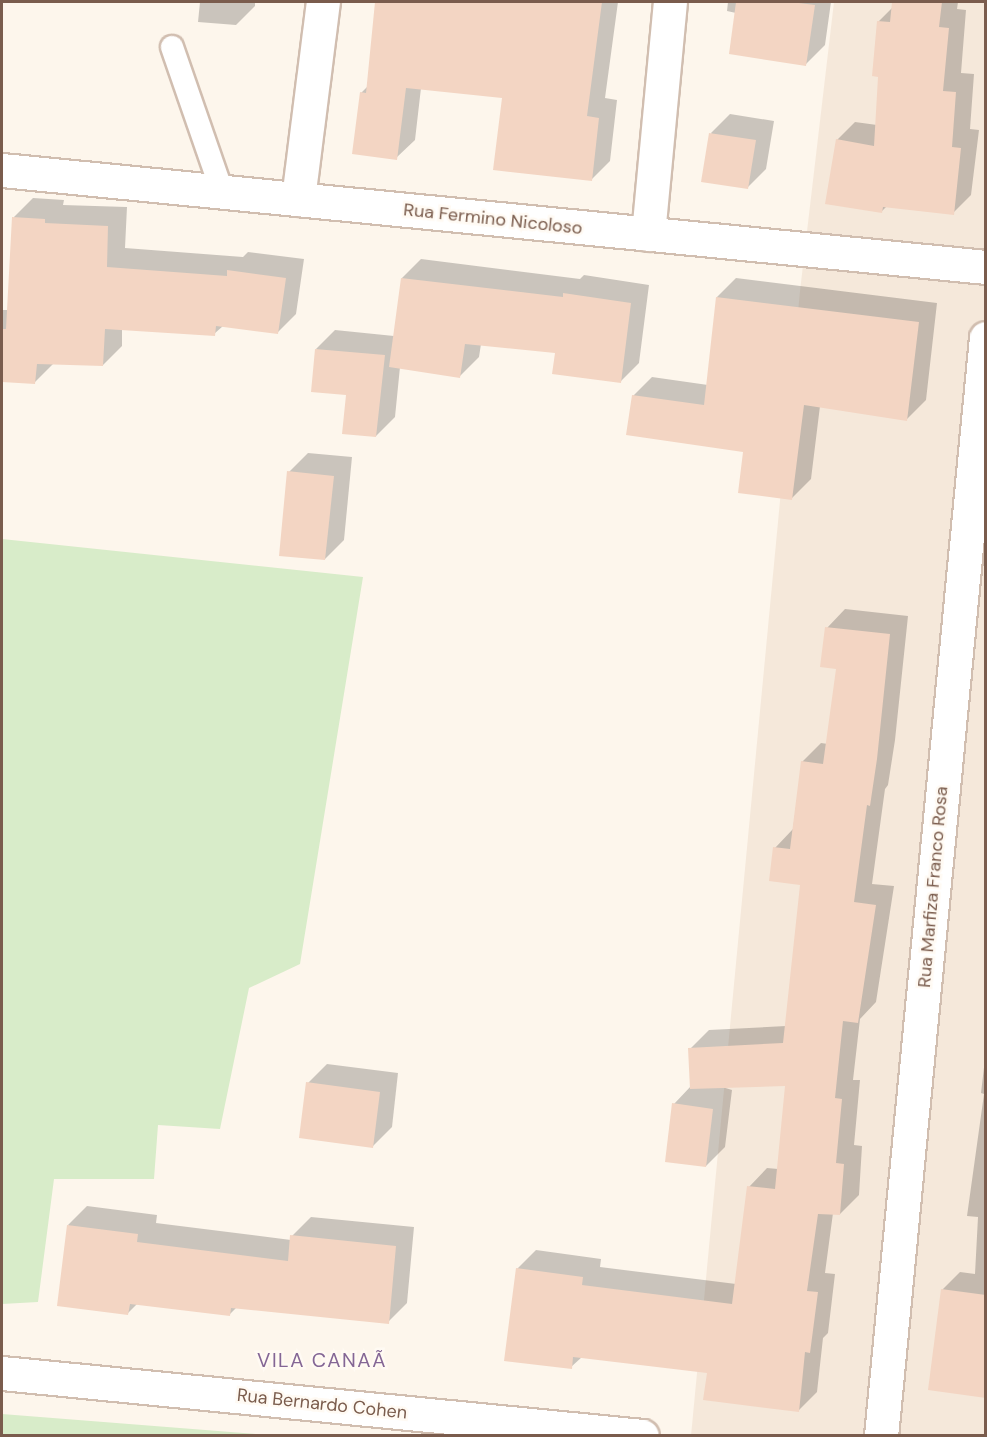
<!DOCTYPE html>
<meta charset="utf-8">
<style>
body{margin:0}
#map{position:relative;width:987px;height:1437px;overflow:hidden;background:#fdf6ec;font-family:"DM Sans",sans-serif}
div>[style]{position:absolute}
.residential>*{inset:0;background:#f5e8da}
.green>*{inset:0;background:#d8ecc9}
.shadow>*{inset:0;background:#0003}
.building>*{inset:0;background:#f3d5c3}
.roads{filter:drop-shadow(2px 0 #d1beb0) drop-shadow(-2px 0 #d1beb0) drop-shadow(0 2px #d1beb0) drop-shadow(0 -2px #d1beb0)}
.service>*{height:22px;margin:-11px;padding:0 11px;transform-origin:11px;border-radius:11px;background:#fff}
.minor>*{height:33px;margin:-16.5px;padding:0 16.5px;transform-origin:16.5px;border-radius:16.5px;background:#fff}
span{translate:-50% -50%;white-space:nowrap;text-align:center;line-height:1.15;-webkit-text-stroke:5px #fffaf3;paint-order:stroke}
.street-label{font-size:18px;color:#7a5c4d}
.neighbourhood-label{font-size:20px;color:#846695;letter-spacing:1.5px}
.frame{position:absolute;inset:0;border:3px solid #7a5c4d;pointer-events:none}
</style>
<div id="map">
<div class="residential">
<div style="clip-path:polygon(834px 2px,985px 2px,985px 1435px,691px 1436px,800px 291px)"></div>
</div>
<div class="green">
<div style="clip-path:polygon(2px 539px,363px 577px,300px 964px,249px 988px,220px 1129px,158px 1125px,154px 1179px,54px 1179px,38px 1302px,2px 1304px)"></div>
<div style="clip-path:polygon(2px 1414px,268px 1435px,2px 1435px)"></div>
</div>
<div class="shadow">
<div style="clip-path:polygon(200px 2px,255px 2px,255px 6px,236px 25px,198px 22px)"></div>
<div style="clip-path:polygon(382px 2px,618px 2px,605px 98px,617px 100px,610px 161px,592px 179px,504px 96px,421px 88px,415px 140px,396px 158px,361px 93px,368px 86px,376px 8px)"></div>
<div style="clip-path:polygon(728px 2px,831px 2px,825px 45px,806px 64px,736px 13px,727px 11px)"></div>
<div style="clip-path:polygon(893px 2px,958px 2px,957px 9px,966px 10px,961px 73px,974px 74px,970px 129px,979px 130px,971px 195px,953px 213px,887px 206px,882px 211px,837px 140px,855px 122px,877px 125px,880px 75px,878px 22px,893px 7px)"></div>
<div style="clip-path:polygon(730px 114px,774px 121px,766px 169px,747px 188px,711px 133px)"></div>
<div style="clip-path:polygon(33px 198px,64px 200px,63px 205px,127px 207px,125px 248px,243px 257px,248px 252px,304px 259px,296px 314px,277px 333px,223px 326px,214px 334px,122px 329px,122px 346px,103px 365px,54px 363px,35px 382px,2px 380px,2px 310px,8px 310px,14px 217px)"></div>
<div style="clip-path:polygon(421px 259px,580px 279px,584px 275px,649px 285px,639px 363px,620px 382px,557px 352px,481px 344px,479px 357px,460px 376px,400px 367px,395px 417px,376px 436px,316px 349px,335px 330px,394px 336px,402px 278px)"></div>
<div style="clip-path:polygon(736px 278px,937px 303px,926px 400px,907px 419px,820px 406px,811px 479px,792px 498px,745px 451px,633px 396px,652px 377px,708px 385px,717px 297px)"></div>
<div style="clip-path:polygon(308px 453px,352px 457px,344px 540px,325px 559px,289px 472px)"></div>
<div style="clip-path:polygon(845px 609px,908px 616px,895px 740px,888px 785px,885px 789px,872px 884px,894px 886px,876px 1002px,860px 1019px,853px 1080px,860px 1080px,854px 1145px,862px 1146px,859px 1195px,840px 1214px,833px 1213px,825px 1273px,835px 1274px,828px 1333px,823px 1338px,817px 1392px,798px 1411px,709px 1372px,582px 1357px,571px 1367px,517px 1269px,536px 1250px,601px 1259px,600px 1267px,736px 1284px,749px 1187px,767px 1168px,778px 1169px,786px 1084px,719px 1086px,732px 1090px,725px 1147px,706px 1166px,674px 1104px,691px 1086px,690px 1049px,709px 1030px,786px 1026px,802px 884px,775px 848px,793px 829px,802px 762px,821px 743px,828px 744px,838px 668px,827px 628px)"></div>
<div style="clip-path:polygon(986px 1050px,986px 1397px,942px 1290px,960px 1272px,975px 1274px,978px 1217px,967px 1216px,984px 1094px,981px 1093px)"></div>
<div style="clip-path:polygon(327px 1064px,398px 1073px,392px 1127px,373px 1146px,308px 1083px)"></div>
<div style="clip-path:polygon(87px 1206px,157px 1215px,156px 1223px,291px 1240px,292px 1236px,311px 1217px,414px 1227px,407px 1303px,388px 1322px,237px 1307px,230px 1314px,138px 1303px,128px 1313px,68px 1225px)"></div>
</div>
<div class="building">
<div style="clip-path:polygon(375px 2px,602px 2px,587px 116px,599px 118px,592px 181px,493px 170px,502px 98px,406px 88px,397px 160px,352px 154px,360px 92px,366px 93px)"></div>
<div style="clip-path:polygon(736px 2px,791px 2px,815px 5px,806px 66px,729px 54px)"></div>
<div style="clip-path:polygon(892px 2px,942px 2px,939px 27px,949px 28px,943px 91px,956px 92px,952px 147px,961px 148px,954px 215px,883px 207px,882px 213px,825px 204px,836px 139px,874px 146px,878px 77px,872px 76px,877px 21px,890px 22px)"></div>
<div style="clip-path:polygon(709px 133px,756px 140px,748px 189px,701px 182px)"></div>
<div style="clip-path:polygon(12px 217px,45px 219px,45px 223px,108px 226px,107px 267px,227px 276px,227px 270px,286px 278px,278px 334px,216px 326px,215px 336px,105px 329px,103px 366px,37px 364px,35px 384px,2px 382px,2px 329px,6px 329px)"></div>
<div style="clip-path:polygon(401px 278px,563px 297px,563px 293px,631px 303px,621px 383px,552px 374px,555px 353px,465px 344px,460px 378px,389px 367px)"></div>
<div style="clip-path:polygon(716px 297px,919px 322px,907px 421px,804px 405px,792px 500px,738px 493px,743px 452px,626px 435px,632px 395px,704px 405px)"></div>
<div style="clip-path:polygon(315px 349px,385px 355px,376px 437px,342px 434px,346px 395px,311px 392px)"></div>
<div style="clip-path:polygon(287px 471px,334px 476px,325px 560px,279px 556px)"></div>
<div style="clip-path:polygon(825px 627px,890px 634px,877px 759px,870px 806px,867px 805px,854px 902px,876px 905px,858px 1023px,843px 1021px,835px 1098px,842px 1099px,836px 1163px,844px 1164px,840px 1215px,818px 1214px,807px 1291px,818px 1292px,810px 1353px,805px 1352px,799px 1412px,703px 1400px,707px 1373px,573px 1357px,572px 1369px,504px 1361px,516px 1268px,583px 1277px,582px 1285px,732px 1304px,747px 1186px,775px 1189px,785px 1086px,690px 1089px,688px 1048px,783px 1043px,800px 885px,769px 881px,773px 847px,790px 849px,801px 761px,823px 764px,836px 669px,820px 667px)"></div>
<div style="clip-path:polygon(306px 1082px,380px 1092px,373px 1148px,299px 1138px)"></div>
<div style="clip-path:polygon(672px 1103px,713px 1109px,706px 1167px,665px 1162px)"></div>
<div style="clip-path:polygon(67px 1225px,138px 1234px,137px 1242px,288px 1261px,290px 1235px,396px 1246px,389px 1324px,231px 1308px,230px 1316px,130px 1304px,128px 1315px,57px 1306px)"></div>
<div style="clip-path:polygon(941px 1289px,986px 1295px,986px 1398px,928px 1390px)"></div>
</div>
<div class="roads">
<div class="service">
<div style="left:172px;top:47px;width:152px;rotate:70.9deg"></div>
</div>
<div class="minor">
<div style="left:2px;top:170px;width:989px;rotate:5.63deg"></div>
<div style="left:298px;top:199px;width:199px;rotate:-82.8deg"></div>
<div style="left:648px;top:234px;width:233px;rotate:-84.6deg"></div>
<div style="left:2px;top:1373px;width:643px;rotate:5.62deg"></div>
<div style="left:881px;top:1436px;width:1103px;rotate:-84.54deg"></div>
</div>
</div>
<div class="street-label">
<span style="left:493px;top:219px;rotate:6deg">Rua Fermino Nicoloso</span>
<span style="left:933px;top:887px;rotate:-85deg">Rua Marfiza Franco Rosa</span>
<span style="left:322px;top:1404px;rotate:6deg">Rua Bernardo Cohen</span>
</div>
<div class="neighbourhood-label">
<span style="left:322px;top:1360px">VILA CANAÃ</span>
</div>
<div class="frame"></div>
</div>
